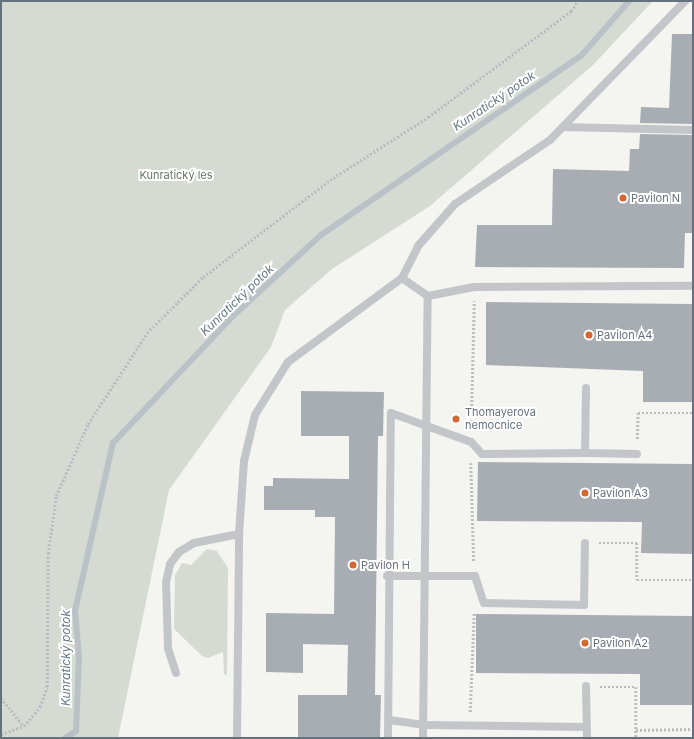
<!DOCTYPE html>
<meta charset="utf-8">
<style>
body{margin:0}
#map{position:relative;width:694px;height:739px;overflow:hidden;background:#f4f4f1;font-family:Inter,sans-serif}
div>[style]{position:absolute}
.green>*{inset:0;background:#d5dbd2}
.stream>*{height:6px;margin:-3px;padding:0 3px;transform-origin:3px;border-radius:3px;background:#bac2c8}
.building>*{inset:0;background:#a8adb3}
.path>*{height:2.5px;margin-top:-1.25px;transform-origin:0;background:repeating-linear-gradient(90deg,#babcbe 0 2px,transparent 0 4px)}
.service>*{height:8px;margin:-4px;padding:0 4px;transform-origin:4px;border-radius:4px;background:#c3c5c9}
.dots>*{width:11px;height:11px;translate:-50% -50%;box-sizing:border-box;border:2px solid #fff;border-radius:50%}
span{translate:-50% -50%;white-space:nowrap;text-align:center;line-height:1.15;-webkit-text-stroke:4px #fff;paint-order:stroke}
.park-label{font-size:11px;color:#667764}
.poi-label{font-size:11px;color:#667180}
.left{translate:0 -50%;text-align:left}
.water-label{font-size:12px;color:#667984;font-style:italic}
.frame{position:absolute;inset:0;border:2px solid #667180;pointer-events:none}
</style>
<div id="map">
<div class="green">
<div style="clip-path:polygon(1px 1px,653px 1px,593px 65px,430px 206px,332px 269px,285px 310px,271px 347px,169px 490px,118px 738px,1px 738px)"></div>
<div style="clip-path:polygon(207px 549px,217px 551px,228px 568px,227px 675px,224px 674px,223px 652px,208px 658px,202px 656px,174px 629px,175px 575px,182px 563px,191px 565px)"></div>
</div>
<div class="stream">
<div style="left:65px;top:738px;width:13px;rotate:-32deg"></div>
<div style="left:76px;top:731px;width:74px;rotate:-87.7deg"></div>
<div style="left:79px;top:657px;width:46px;rotate:-95deg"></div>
<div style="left:75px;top:611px;width:172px;rotate:-77.3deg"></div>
<div style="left:113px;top:443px;width:173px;rotate:-46.6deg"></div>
<div style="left:232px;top:317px;width:121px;rotate:-42.7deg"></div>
<div style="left:321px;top:235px;width:317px;rotate:-34.6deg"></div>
<div style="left:582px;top:55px;width:72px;rotate:-49deg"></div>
</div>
<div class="building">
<div style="clip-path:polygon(672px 34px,693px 34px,693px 124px,640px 123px,641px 107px,669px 108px)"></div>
<div style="clip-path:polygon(640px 134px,693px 135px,693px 233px,685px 233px,684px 268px,475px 267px,477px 225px,552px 225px,553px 169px,629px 171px,630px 149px,639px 149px)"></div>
<div style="clip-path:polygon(486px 302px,693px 304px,693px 402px,643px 402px,643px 371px,486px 365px)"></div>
<div style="clip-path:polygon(301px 391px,384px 392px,383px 436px,378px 436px,375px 695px,381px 695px,380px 738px,298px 738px,298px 695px,347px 695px,348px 645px,303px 644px,303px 673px,266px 672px,266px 613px,334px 614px,335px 517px,315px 517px,315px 510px,264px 510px,264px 486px,273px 486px,273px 478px,349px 479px,349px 436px,301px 436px)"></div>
<div style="clip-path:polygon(478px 462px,693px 464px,693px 554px,641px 553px,642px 522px,477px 521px)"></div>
<div style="clip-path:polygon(476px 614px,693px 616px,693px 705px,640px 705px,640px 674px,476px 673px)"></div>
</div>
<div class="path">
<div style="left:471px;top:426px;width:125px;rotate:-88.6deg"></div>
<div style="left:637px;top:439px;width:26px;rotate:-88deg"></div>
<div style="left:638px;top:413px;width:55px"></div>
<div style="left:471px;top:463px;width:99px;rotate:88.3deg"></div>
<div style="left:599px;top:543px;width:38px"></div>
<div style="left:637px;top:543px;width:37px;rotate:90deg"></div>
<div style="left:637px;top:580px;width:56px"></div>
<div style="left:600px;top:687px;width:36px"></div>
<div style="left:636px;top:687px;width:51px;rotate:90deg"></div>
<div style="left:1px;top:698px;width:36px;rotate:51deg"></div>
<div style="left:470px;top:712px;width:99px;rotate:-87.7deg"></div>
<div style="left:636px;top:730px;width:57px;rotate:-1deg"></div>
<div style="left:1px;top:734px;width:24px;rotate:-19deg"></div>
<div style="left:24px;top:726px;width:25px;rotate:-50deg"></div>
<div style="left:40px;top:707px;width:21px;rotate:-71deg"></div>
<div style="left:47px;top:687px;width:133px;rotate:-89.6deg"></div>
<div style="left:48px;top:554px;width:59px;rotate:-82.1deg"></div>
<div style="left:56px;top:496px;width:79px;rotate:-66deg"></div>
<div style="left:88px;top:424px;width:108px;rotate:-57deg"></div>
<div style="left:147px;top:333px;width:79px;rotate:-45deg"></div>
<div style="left:203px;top:277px;width:163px;rotate:-37.3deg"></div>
<div style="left:333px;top:178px;width:113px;rotate:-32.7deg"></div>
<div style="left:428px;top:117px;width:178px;rotate:-36.5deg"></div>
<div style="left:571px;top:11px;width:12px;rotate:-55deg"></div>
</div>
<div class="service">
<div style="left:563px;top:127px;width:130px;rotate:1.3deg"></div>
<div style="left:402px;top:278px;width:32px;rotate:35deg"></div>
<div style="left:428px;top:296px;width:47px;rotate:-11.1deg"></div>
<div style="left:474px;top:287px;width:219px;rotate:-0.3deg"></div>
<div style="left:585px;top:453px;width:52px;rotate:1.1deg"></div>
<div style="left:387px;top:576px;width:88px"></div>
<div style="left:475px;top:576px;width:28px;rotate:72deg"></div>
<div style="left:484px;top:603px;width:100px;rotate:1.1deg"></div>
<div style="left:584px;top:605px;width:62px;rotate:-89.1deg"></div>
<div style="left:176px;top:673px;width:26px;rotate:-108deg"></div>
<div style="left:168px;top:648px;width:66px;rotate:-91.7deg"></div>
<div style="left:166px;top:582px;width:18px;rotate:-77deg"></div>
<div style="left:170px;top:564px;width:15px;rotate:-53deg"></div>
<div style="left:179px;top:552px;width:17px;rotate:-31deg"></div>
<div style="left:194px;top:543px;width:46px;rotate:-11.3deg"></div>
<div style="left:586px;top:686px;width:52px;rotate:88.9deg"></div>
<div style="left:389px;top:720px;width:35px;rotate:8deg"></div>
<div style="left:424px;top:725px;width:162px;rotate:0.7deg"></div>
<div style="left:237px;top:738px;width:204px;rotate:-89.4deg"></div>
<div style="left:239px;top:534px;width:73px;rotate:-86.1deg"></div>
<div style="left:244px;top:461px;width:47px;rotate:-76.6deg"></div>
<div style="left:255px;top:415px;width:62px;rotate:-58.1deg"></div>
<div style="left:288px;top:362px;width:142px;rotate:-36.4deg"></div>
<div style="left:402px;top:278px;width:36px;rotate:-63deg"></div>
<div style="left:418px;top:246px;width:56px;rotate:-48.6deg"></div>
<div style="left:455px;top:204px;width:115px;rotate:-34deg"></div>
<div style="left:550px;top:140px;width:194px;rotate:-45.8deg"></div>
<div style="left:388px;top:738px;width:325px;rotate:-89.5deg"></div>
<div style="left:391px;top:413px;width:85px;rotate:19.9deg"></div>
<div style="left:471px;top:442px;width:16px;rotate:47deg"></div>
<div style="left:482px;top:454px;width:103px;rotate:-0.6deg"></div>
<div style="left:585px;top:453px;width:65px;rotate:-89.1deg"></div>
<div style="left:423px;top:738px;width:442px;rotate:-89.4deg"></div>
</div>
<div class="dots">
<div style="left:623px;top:198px;background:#d56830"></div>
<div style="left:589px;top:335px;background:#d56830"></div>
<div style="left:456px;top:419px;background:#d56830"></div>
<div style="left:585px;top:493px;background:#d56830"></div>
<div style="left:353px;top:565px;background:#d56830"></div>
<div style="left:585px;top:643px;background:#d56830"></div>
</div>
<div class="park-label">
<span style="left:176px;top:175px">Kunratický les</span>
</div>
<div class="poi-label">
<span class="left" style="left:631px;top:198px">Pavilon N</span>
<span class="left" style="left:597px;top:335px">Pavilon A4</span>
<span class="left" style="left:465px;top:419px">Thomayerova<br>nemocnice</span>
<span class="left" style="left:593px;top:493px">Pavilon A3</span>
<span class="left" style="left:361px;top:565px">Pavilon H</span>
<span class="left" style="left:593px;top:643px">Pavilon A2</span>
</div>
<div class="water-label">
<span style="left:494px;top:101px;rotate:-34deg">Kunratický potok</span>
<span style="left:237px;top:300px;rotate:-44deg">Kunratický potok</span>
<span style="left:66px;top:658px;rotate:-90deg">Kunratický potok</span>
</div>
<div class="frame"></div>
</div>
